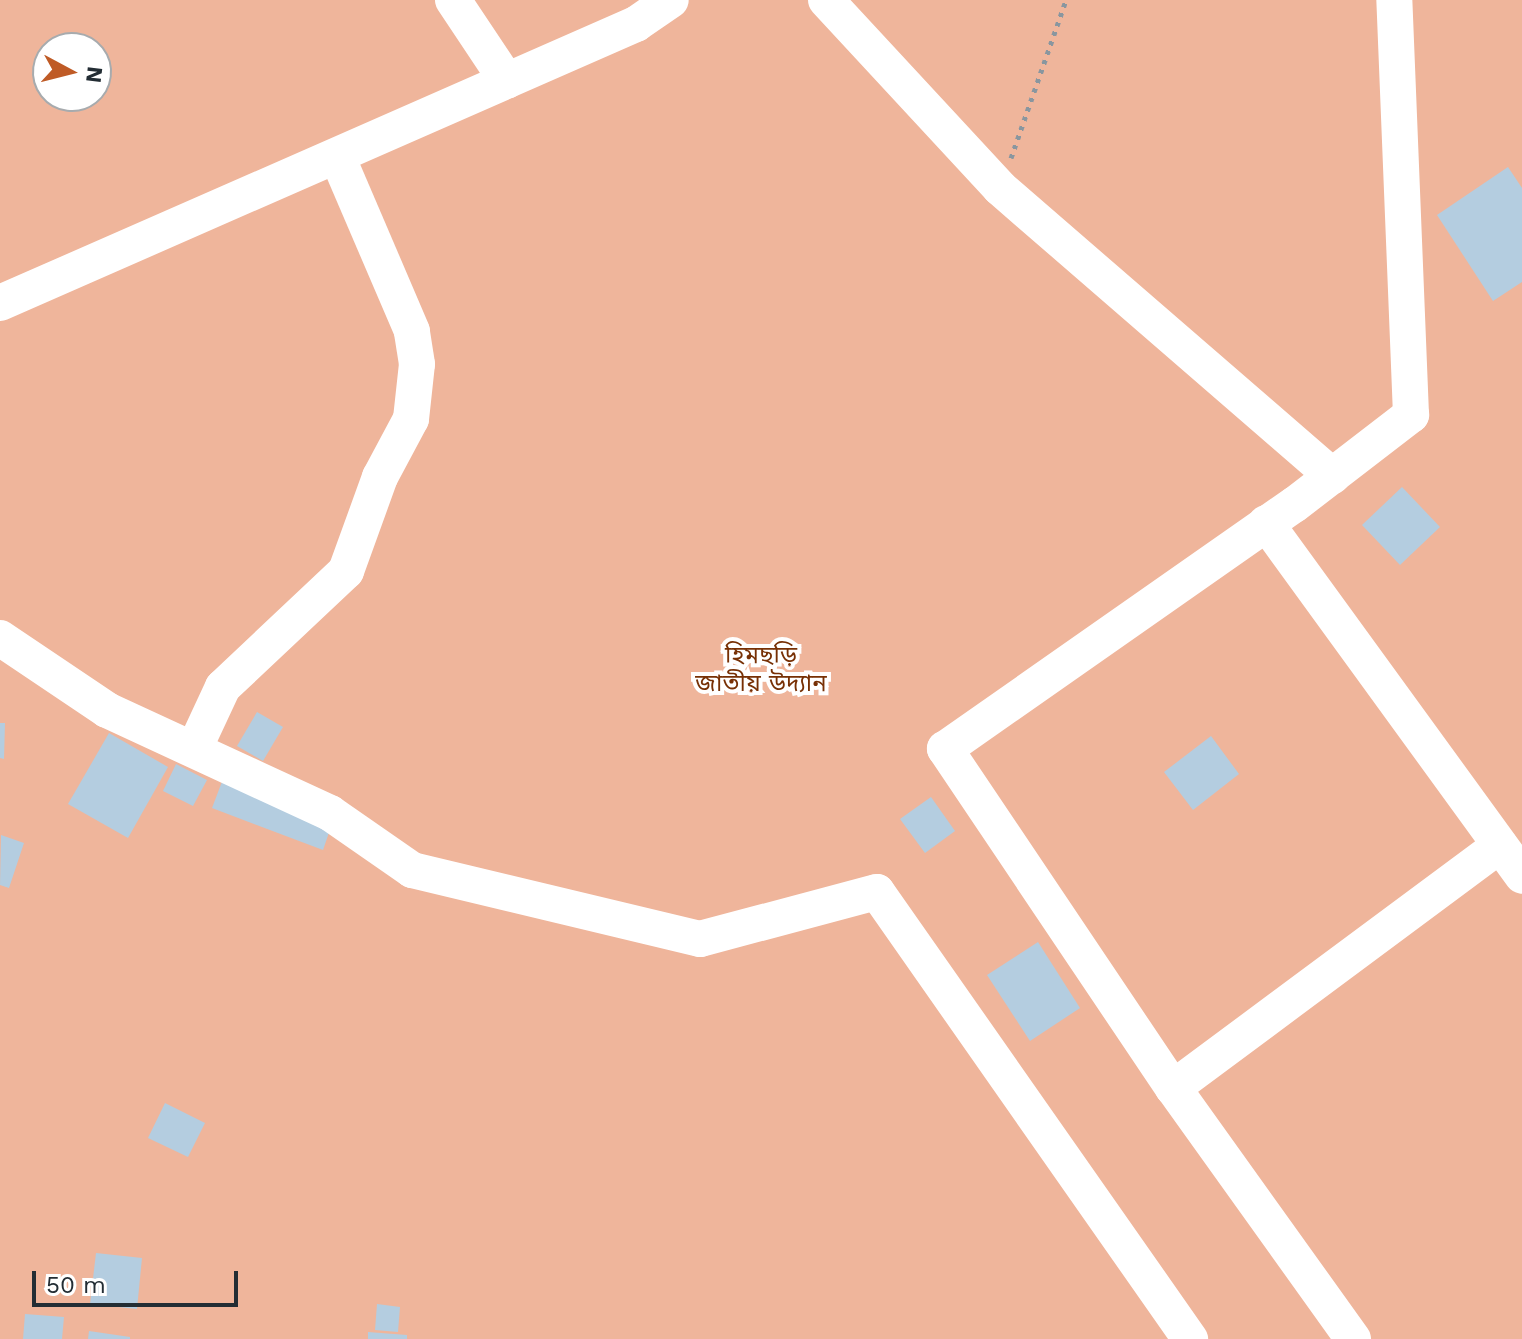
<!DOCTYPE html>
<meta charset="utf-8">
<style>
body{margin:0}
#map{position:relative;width:1522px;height:1339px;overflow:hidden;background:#e0effb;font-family:"Work Sans","Noto Sans Bengali",sans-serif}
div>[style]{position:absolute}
.green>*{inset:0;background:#efb59b}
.building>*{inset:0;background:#b4cde0}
.path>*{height:5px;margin-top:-2.5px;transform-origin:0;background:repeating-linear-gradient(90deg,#89969f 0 4px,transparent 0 10px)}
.minor>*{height:36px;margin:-18px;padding:0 18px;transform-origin:18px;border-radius:18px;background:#fff}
span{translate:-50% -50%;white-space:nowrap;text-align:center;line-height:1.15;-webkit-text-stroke:8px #fff;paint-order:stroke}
.park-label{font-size:24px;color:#773005}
.north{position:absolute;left:32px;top:32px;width:80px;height:80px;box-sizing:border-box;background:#fff;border:2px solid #a7abae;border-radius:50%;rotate:97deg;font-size:22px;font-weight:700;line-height:32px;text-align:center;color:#232d34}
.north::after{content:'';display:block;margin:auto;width:28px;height:36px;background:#bf5b26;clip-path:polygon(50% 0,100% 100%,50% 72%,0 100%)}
.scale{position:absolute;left:32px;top:1271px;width:206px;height:36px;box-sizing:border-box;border:4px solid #232d34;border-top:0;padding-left:10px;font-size:24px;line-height:28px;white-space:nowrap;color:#232d34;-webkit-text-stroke:6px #fff;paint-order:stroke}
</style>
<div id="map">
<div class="green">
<div style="clip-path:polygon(evenodd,0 0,1522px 0,1522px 1339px,0 1339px,0 0,48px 48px,96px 48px,96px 96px,48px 96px,48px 48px)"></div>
</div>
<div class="building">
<div style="clip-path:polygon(1508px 167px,1522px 188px,1522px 282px,1493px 301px,1437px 215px)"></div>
<div style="clip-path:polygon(1402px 487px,1440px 527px,1400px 565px,1362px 525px)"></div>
<div style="clip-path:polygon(257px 712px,283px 727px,263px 761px,237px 746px)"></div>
<div style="clip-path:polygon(0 723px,5px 723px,4px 759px,0 758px)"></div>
<div style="clip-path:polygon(109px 733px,168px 767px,128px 838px,68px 804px)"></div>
<div style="clip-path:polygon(1211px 736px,1239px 774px,1193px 810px,1164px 772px)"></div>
<div style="clip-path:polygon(176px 764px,207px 780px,193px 806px,163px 791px)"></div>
<div style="clip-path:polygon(223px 779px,333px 821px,323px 850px,212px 808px)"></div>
<div style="clip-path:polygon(931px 797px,955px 831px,925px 853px,900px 819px)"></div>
<div style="clip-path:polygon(1px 835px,24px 843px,9px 888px,0 885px)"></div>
<div style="clip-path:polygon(1038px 942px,1080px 1008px,1030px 1041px,987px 975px)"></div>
<div style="clip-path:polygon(165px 1103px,205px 1123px,188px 1157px,148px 1138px)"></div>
<div style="clip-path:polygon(96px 1253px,142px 1258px,137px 1309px,90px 1304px)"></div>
<div style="clip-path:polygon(377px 1304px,400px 1307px,398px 1332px,375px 1330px)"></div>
<div style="clip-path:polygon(25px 1314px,64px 1317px,62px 1339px,23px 1339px)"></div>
<div style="clip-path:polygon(89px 1331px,130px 1337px,130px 1339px,88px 1339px)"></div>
<div style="clip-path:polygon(368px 1332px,407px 1335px,407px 1339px,368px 1339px)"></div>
</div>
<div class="path">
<div style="left:1011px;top:158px;width:167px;rotate:-70.8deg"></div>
</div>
<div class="minor">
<div style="left:453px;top:0;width:97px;rotate:56.3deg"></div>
<div style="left:826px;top:0;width:256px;rotate:47.2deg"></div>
<div style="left:1000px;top:188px;width:440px;rotate:40.9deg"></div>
<div style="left:0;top:303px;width:695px;rotate:-23.69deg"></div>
<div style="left:636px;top:24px;width:42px;rotate:-34.4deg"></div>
<div style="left:1266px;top:523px;width:436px;rotate:54deg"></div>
<div style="left:0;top:638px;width:129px;rotate:33.9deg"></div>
<div style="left:107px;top:710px;width:246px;rotate:24.8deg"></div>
<div style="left:330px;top:813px;width:100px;rotate:34.8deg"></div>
<div style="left:412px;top:870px;width:296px;rotate:13.5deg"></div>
<div style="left:700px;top:939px;width:183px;rotate:-14.9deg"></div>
<div style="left:877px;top:892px;width:546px;rotate:55deg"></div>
<div style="left:195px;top:747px;width:66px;rotate:-65deg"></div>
<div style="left:223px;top:687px;width:169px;rotate:-43.3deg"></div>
<div style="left:346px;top:571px;width:100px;rotate:-70.1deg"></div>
<div style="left:380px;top:477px;width:66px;rotate:-61.9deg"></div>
<div style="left:411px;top:419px;width:55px;rotate:-83.8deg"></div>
<div style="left:417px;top:364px;width:33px;rotate:-99deg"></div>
<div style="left:412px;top:331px;width:190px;rotate:-113.2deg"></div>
<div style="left:1173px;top:1088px;width:407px;rotate:-36.6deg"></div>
<div style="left:1353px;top:1339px;width:309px;rotate:-125.6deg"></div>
<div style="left:1173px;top:1088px;width:409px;rotate:-123.9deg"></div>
<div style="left:945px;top:749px;width:426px;rotate:-35deg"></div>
<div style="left:1294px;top:505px;width:148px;rotate:-37.6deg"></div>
<div style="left:1411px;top:415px;width:415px;rotate:-92.3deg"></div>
</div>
<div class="park-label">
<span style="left:761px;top:670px">হিমছড়ি<br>জাতীয় উদ্যান</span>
</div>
<div class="north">N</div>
<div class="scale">50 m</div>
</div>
